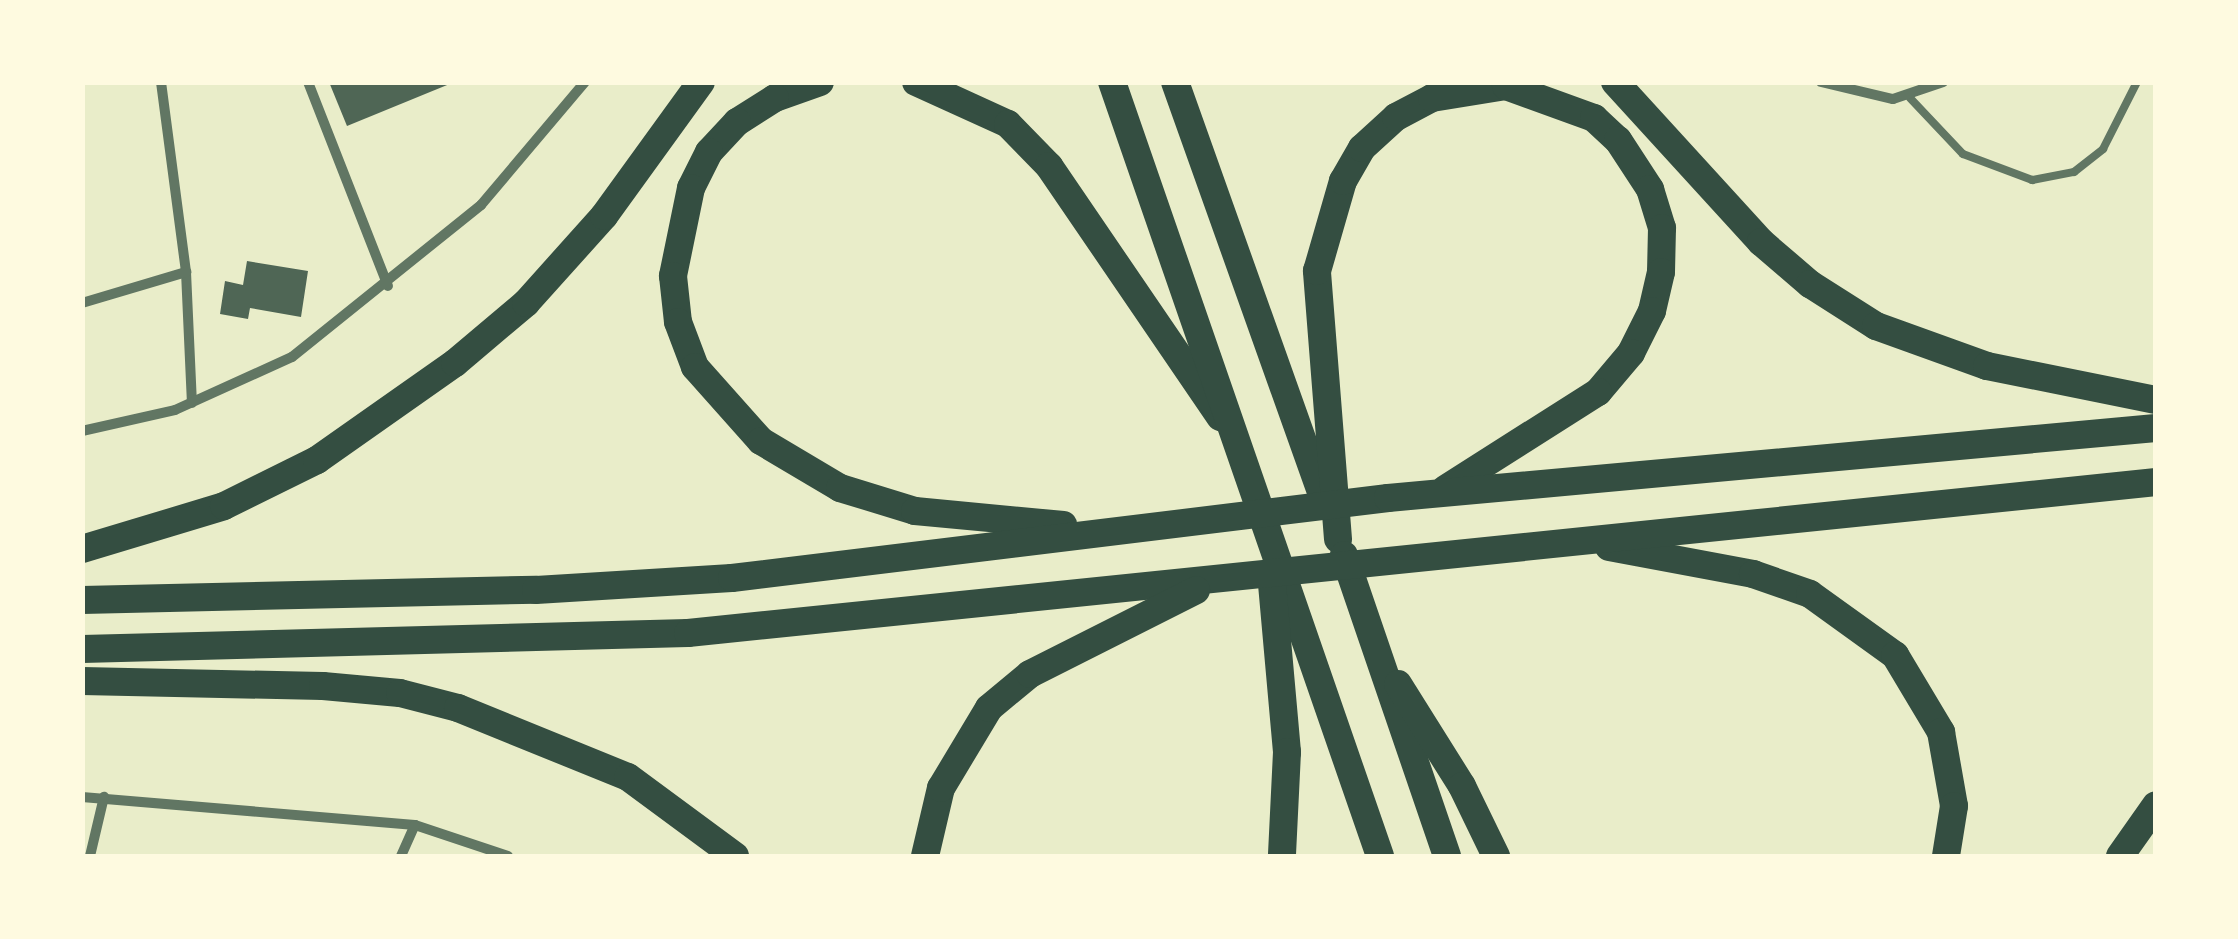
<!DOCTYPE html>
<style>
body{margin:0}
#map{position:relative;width:2238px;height:939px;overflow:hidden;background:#e9edc9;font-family:"DejaVu Sans",sans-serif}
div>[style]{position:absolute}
.building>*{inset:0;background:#4f6655}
.service>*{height:8px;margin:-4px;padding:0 4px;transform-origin:4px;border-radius:4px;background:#617663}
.minor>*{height:10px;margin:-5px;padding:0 5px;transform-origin:5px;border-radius:5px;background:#617663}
.trunk>*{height:28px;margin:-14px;padding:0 14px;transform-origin:14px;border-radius:14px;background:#344e41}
span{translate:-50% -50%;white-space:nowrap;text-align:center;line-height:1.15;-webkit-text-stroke:8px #fefae0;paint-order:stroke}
.frame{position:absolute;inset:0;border:85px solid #fefae0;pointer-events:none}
</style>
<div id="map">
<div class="building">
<div style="clip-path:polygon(329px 82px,452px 82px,452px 83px,347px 126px)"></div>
<div style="clip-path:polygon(247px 261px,308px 271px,301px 317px,250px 308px,248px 319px,220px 314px,225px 281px,243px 285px)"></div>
</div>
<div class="service">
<div style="left:1910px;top:98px;width:77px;rotate:46.6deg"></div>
<div style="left:1963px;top:154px;width:74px;rotate:20.6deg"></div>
<div style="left:2032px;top:180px;width:43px;rotate:-10.8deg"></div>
<div style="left:2074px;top:172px;width:37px;rotate:-38deg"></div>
<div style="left:2103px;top:149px;width:75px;rotate:-63.1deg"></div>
</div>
<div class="minor">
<div style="left:161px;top:82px;width:192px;rotate:82.5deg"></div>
<div style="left:186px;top:272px;width:131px;rotate:87.4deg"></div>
<div style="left:308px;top:82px;width:219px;rotate:68.6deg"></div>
<div style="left:1821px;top:82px;width:74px;rotate:13.3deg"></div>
<div style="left:1893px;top:99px;width:53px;rotate:-18.8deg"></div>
<div style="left:82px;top:303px;width:109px;rotate:-16.6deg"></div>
<div style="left:82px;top:431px;width:95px;rotate:-12.7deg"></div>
<div style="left:175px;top:410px;width:128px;rotate:-24.4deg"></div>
<div style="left:292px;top:357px;width:243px;rotate:-38.8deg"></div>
<div style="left:481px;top:205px;width:161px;rotate:-49.8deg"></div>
<div style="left:82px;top:797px;width:334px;rotate:4.8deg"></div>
<div style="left:415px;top:825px;width:98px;rotate:18.4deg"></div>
<div style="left:90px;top:856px;width:61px;rotate:-76.7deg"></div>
<div style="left:401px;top:856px;width:34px;rotate:-66deg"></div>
</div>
<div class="trunk">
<div style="left:820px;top:82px;width:48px;rotate:160.4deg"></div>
<div style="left:775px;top:98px;width:45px;rotate:147.7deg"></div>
<div style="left:737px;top:122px;width:41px;rotate:133deg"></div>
<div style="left:709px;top:152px;width:40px;rotate:116.6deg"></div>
<div style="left:691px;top:188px;width:90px;rotate:101.6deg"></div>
<div style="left:673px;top:276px;width:46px;rotate:83.8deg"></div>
<div style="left:678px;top:322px;width:48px;rotate:69.3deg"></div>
<div style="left:695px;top:367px;width:99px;rotate:48.3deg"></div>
<div style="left:761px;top:441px;width:92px;rotate:30.7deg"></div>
<div style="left:840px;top:488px;width:78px;rotate:17deg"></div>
<div style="left:915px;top:511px;width:149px;rotate:5.4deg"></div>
<div style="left:916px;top:82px;width:101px;rotate:24.5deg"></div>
<div style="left:1008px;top:124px;width:59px;rotate:45.7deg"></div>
<div style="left:1049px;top:166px;width:304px;rotate:55.7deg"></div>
<div style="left:1112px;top:82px;width:819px;rotate:70.9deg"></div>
<div style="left:1175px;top:82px;width:449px;rotate:70.4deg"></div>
<div style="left:1615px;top:82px;width:217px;rotate:47.6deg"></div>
<div style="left:1761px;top:242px;width:65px;rotate:40.6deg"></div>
<div style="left:1810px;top:284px;width:78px;rotate:32.5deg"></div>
<div style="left:1876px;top:326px;width:118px;rotate:19.8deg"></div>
<div style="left:1987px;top:366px;width:172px;rotate:11.4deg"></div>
<div style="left:1338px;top:539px;width:269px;rotate:-94.5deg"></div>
<div style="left:1317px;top:271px;width:94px;rotate:-73.9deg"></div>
<div style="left:1343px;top:181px;width:38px;rotate:-60deg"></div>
<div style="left:1362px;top:148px;width:46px;rotate:-42.4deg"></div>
<div style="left:1396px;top:117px;width:41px;rotate:-27.8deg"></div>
<div style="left:1432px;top:98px;width:75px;rotate:-9.2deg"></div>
<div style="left:1506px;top:86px;width:94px;rotate:20deg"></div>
<div style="left:1594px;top:118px;width:33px;rotate:43deg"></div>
<div style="left:1618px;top:140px;width:59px;rotate:56.9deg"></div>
<div style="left:1650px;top:189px;width:41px;rotate:72.9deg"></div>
<div style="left:1662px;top:228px;width:44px;rotate:91.3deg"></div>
<div style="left:1661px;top:272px;width:40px;rotate:103deg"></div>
<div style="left:1652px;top:311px;width:47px;rotate:116.6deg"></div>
<div style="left:1631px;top:353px;width:51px;rotate:130.2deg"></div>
<div style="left:1598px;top:392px;width:181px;rotate:147.6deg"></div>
<div style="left:1609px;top:547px;width:147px;rotate:10.6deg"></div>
<div style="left:1753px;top:574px;width:60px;rotate:19.3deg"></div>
<div style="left:1810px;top:594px;width:105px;rotate:35.7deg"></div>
<div style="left:1895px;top:655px;width:90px;rotate:59.1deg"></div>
<div style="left:1941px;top:732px;width:75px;rotate:80deg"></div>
<div style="left:1954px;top:806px;width:51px;rotate:99.1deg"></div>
<div style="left:82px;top:549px;width:148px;rotate:-16.8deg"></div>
<div style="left:224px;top:506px;width:104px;rotate:-26.3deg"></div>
<div style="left:317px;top:460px;width:169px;rotate:-35.1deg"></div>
<div style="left:455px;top:363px;width:93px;rotate:-40.2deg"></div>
<div style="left:526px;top:303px;width:117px;rotate:-48.1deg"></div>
<div style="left:604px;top:216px;width:165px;rotate:-54.1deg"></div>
<div style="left:1344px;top:555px;width:318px;rotate:71.1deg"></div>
<div style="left:1272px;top:584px;width:169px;rotate:84.9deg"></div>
<div style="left:1287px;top:752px;width:104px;rotate:92.8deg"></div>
<div style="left:82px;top:600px;width:454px;rotate:-1.3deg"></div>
<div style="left:536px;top:590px;width:196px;rotate:-3.5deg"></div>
<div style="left:732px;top:578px;width:661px;rotate:-6.95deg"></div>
<div style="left:1388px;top:498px;width:771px;rotate:-5.21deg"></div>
<div style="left:82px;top:649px;width:606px;rotate:-1.51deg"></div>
<div style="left:688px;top:633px;width:1476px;rotate:-5.87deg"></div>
<div style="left:82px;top:681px;width:241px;rotate:1.2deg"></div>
<div style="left:323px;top:686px;width:77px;rotate:5.2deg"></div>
<div style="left:400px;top:693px;width:60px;rotate:14.5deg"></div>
<div style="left:458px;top:708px;width:183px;rotate:22.1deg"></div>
<div style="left:628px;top:777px;width:133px;rotate:36.4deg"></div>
<div style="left:1398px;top:684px;width:120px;rotate:57.9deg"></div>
<div style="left:1462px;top:786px;width:78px;rotate:64.1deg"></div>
<div style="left:925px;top:856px;width:70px;rotate:-76.8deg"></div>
<div style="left:941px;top:788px;width:93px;rotate:-59deg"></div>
<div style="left:989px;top:708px;width:53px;rotate:-39.7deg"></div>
<div style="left:1030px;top:674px;width:186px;rotate:-26.8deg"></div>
<div style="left:2120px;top:856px;width:62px;rotate:-54.8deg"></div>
</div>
<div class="frame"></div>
</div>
